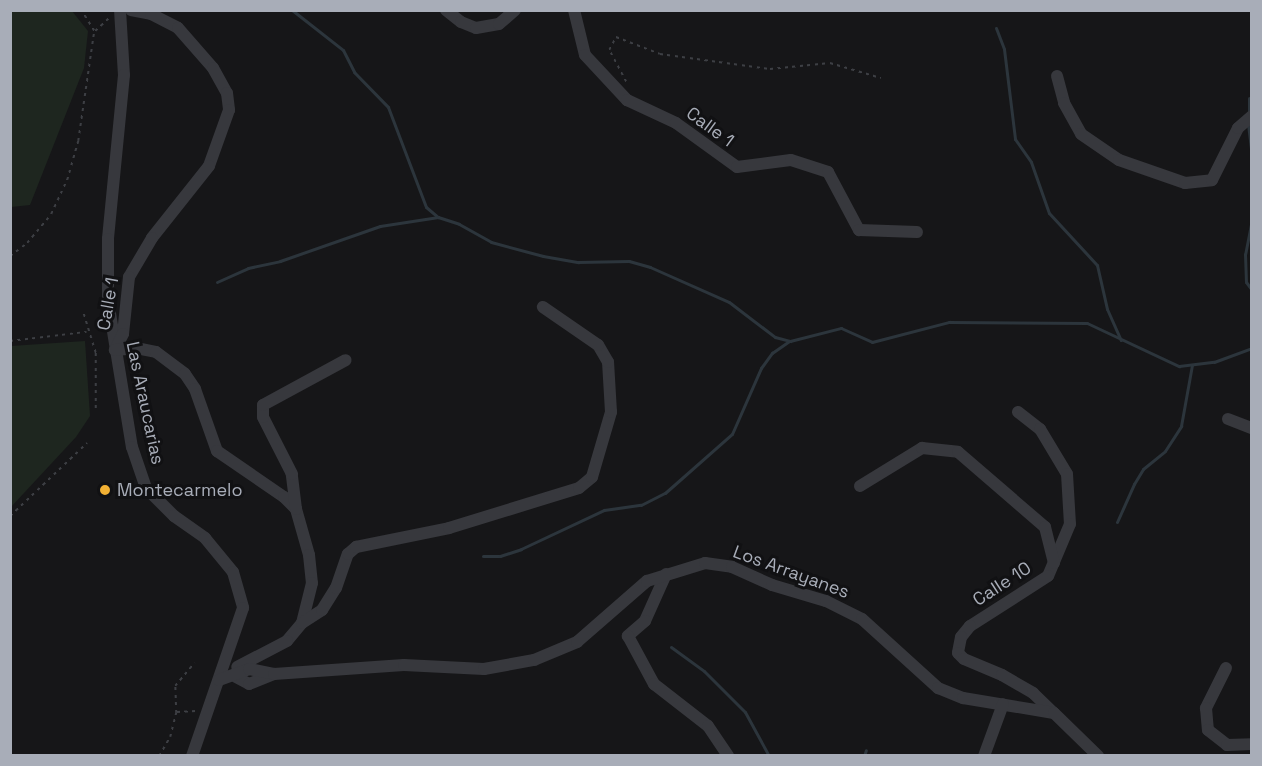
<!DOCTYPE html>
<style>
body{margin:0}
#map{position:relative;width:1262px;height:766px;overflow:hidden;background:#161618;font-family:"Space Grotesk",sans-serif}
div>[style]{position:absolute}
.green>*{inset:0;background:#1e261f}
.stream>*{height:3px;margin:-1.5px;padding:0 1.5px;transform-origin:1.5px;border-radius:1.5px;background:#2c353c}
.path>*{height:1.5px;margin-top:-0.75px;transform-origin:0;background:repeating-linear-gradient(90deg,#3d3f44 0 3px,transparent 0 7.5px)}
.minor>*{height:12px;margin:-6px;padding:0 6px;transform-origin:6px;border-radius:6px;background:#37383d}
.dots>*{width:16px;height:16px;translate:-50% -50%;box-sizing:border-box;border:3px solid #111113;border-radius:50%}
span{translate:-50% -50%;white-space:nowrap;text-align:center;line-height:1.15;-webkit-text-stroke:6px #111113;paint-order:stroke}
.street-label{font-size:18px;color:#a8adb8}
.poi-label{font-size:18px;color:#a8adb8}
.left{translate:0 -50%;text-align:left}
.frame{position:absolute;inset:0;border:12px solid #a8adb8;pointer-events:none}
</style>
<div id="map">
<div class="green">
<div style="clip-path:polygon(11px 10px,72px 11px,88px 31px,84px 68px,30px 205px,11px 207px)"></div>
<div style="clip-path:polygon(85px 341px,90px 416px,76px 437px,11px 507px,11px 346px)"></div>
</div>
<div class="stream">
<div style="left:292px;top:10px;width:65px;rotate:38.1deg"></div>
<div style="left:343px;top:50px;width:25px;rotate:63deg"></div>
<div style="left:354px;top:72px;width:49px;rotate:45.8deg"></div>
<div style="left:388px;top:107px;width:107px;rotate:69.2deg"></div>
<div style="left:426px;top:207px;width:16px;rotate:40deg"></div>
<div style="left:996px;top:28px;width:22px;rotate:69deg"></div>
<div style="left:1004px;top:49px;width:91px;rotate:83deg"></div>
<div style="left:1015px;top:139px;width:28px;rotate:55deg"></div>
<div style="left:1031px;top:162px;width:54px;rotate:70.6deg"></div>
<div style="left:1049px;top:213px;width:71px;rotate:47.3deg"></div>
<div style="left:1097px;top:265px;width:45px;rotate:77.2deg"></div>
<div style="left:1107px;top:309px;width:34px;rotate:66deg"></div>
<div style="left:1249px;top:114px;width:16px;rotate:-90deg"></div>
<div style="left:1248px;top:124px;width:32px;rotate:83deg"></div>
<div style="left:1252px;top:219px;width:36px;rotate:101deg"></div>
<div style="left:1245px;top:254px;width:28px;rotate:88deg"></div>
<div style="left:1246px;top:282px;width:10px;rotate:53deg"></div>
<div style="left:217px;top:282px;width:34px;rotate:-24deg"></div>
<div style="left:248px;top:268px;width:33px;rotate:-12deg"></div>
<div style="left:280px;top:261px;width:106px;rotate:-19.3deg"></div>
<div style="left:380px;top:226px;width:59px;rotate:-8.8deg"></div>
<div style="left:438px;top:217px;width:22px;rotate:18deg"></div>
<div style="left:459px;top:224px;width:37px;rotate:29deg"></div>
<div style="left:491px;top:242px;width:54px;rotate:15.1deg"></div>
<div style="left:543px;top:256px;width:36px;rotate:10deg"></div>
<div style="left:578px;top:262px;width:51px;rotate:-1.1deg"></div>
<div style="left:629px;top:261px;width:22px;rotate:16deg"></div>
<div style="left:650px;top:267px;width:86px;rotate:23.9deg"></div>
<div style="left:729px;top:302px;width:58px;rotate:37.3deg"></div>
<div style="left:775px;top:337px;width:16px;rotate:15deg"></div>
<div style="left:790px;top:341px;width:53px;rotate:-14.3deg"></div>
<div style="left:841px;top:328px;width:34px;rotate:24deg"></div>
<div style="left:872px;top:342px;width:80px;rotate:-14.6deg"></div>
<div style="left:949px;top:322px;width:138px;rotate:0.4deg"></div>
<div style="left:1087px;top:323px;width:102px;rotate:25.1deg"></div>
<div style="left:1179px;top:366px;width:35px;rotate:-7deg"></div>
<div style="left:1214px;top:362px;width:40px;rotate:-20.2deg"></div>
<div style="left:1117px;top:522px;width:42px;rotate:-65.9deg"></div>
<div style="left:1134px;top:484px;width:17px;rotate:-59deg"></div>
<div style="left:1143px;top:469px;width:28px;rotate:-39deg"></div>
<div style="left:1165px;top:451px;width:30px;rotate:-57deg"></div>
<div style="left:1181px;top:426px;width:62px;rotate:-79.8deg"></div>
<div style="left:483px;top:556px;width:17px"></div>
<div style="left:500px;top:556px;width:22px;rotate:-18deg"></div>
<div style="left:521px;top:549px;width:92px;rotate:-25.2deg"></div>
<div style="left:604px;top:510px;width:37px;rotate:-8deg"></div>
<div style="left:641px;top:505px;width:27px;rotate:-27deg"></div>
<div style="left:665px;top:493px;width:89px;rotate:-41.4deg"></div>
<div style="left:732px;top:434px;width:72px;rotate:-66.3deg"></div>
<div style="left:761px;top:368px;width:19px;rotate:-54deg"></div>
<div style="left:772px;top:353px;width:21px;rotate:-35deg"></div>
<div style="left:671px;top:647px;width:41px;rotate:36deg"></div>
<div style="left:704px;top:671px;width:58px;rotate:45deg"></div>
<div style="left:745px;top:712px;width:50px;rotate:61.4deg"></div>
<div style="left:864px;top:756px;width:6px;rotate:-72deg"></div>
</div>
<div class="path">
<div style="left:95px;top:31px;width:19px;rotate:-43deg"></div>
<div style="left:626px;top:82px;width:36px;rotate:-118deg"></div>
<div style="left:609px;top:50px;width:15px;rotate:-62deg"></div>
<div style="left:616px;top:37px;width:47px;rotate:21.1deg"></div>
<div style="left:660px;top:54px;width:111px;rotate:7.8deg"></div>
<div style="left:770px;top:69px;width:60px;rotate:-5.7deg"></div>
<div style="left:830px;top:63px;width:53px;rotate:16.4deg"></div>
<div style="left:10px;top:256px;width:21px;rotate:-37deg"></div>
<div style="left:27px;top:243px;width:38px;rotate:-50deg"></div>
<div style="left:51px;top:214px;width:38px;rotate:-65deg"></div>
<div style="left:67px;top:180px;width:41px;rotate:-74.2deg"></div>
<div style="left:78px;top:141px;width:111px;rotate:-81.7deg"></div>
<div style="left:94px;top:31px;width:25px;rotate:-122deg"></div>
<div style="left:84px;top:314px;width:41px;rotate:72.9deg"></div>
<div style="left:96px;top:353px;width:60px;rotate:90deg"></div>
<div style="left:10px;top:341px;width:77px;rotate:-6.8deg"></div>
<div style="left:10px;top:516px;width:106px;rotate:-43.5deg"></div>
<div style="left:177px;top:712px;width:19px;rotate:-3deg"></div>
<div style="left:159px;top:756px;width:22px;rotate:-60deg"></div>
<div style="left:170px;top:737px;width:25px;rotate:-76deg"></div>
<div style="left:176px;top:713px;width:27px;rotate:-92deg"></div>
<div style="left:175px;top:686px;width:30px;rotate:-50deg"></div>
</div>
<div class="minor">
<div style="left:120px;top:10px;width:65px;rotate:86.5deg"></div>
<div style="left:124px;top:75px;width:165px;rotate:95.6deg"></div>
<div style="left:108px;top:239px;width:62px;rotate:90deg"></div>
<div style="left:108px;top:301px;width:148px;rotate:80.7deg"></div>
<div style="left:132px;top:447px;width:43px;rotate:71.1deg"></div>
<div style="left:146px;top:488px;width:40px;rotate:45deg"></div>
<div style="left:174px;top:516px;width:38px;rotate:35deg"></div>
<div style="left:205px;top:538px;width:44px;rotate:50.5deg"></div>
<div style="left:233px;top:572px;width:37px;rotate:74deg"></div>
<div style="left:243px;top:608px;width:157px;rotate:109deg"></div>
<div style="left:131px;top:10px;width:20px;rotate:11deg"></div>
<div style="left:151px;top:14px;width:30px;rotate:27deg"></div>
<div style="left:178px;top:28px;width:53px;rotate:48.8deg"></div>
<div style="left:213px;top:68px;width:29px;rotate:61deg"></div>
<div style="left:227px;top:93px;width:17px;rotate:83deg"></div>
<div style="left:229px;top:110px;width:59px;rotate:109.7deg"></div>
<div style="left:209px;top:166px;width:92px;rotate:128.4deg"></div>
<div style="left:152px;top:238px;width:45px;rotate:120.5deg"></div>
<div style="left:129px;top:277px;width:57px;rotate:96deg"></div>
<div style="left:123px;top:334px;width:18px;rotate:117deg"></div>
<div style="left:115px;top:350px;width:21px;rotate:-5deg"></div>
<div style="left:136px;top:348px;width:20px;rotate:11deg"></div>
<div style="left:156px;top:352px;width:36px;rotate:37deg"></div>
<div style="left:185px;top:374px;width:18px;rotate:56deg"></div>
<div style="left:195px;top:389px;width:66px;rotate:70.5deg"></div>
<div style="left:217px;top:451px;width:81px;rotate:34.5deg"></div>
<div style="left:284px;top:497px;width:17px;rotate:45deg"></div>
<div style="left:296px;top:509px;width:48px;rotate:74.2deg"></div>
<div style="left:309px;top:555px;width:28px;rotate:84deg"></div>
<div style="left:312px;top:583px;width:41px;rotate:104deg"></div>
<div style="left:302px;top:623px;width:23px;rotate:130deg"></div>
<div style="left:287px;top:641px;width:56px;rotate:152.5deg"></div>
<div style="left:446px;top:10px;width:19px;rotate:39deg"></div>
<div style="left:461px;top:22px;width:16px;rotate:22deg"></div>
<div style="left:476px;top:28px;width:23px;rotate:-10deg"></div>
<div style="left:499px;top:24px;width:21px;rotate:-41deg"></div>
<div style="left:574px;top:10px;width:46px;rotate:76.3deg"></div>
<div style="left:585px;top:55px;width:62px;rotate:47deg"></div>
<div style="left:627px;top:100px;width:54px;rotate:25.1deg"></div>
<div style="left:676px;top:123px;width:75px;rotate:35.8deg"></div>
<div style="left:737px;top:167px;width:54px;rotate:-7.4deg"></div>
<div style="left:791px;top:160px;width:39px;rotate:18deg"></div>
<div style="left:828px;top:172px;width:66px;rotate:61.9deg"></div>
<div style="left:859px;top:230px;width:58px;rotate:2deg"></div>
<div style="left:1057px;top:76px;width:28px;rotate:75deg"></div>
<div style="left:1064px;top:103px;width:35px;rotate:61deg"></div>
<div style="left:1081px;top:134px;width:46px;rotate:34.4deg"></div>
<div style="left:1119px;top:160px;width:70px;rotate:19.2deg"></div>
<div style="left:1185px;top:183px;width:27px;rotate:-6deg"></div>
<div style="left:1212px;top:180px;width:58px;rotate:-63.4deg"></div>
<div style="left:1238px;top:128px;width:18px;rotate:-41deg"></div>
<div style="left:1018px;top:412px;width:28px;rotate:38deg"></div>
<div style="left:1040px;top:429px;width:52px;rotate:59deg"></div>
<div style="left:1067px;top:474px;width:50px;rotate:86.6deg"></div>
<div style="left:1070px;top:524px;width:56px;rotate:112.9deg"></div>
<div style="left:1048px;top:576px;width:93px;rotate:147.3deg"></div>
<div style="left:970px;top:626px;width:14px;rotate:129deg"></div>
<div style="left:961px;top:637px;width:16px;rotate:101deg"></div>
<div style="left:958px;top:653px;width:8px;rotate:45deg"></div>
<div style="left:964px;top:659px;width:41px;rotate:22.8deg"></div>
<div style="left:1002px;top:675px;width:36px;rotate:30deg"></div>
<div style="left:1033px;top:693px;width:28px;rotate:44deg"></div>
<div style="left:1228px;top:419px;width:26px;rotate:21deg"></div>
<div style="left:860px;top:486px;width:73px;rotate:-31.5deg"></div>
<div style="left:922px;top:448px;width:36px;rotate:6deg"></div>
<div style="left:958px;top:452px;width:115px;rotate:40.8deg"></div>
<div style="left:1045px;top:527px;width:37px;rotate:76deg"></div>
<div style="left:296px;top:509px;width:35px;rotate:-97deg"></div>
<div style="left:292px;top:474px;width:64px;rotate:-117deg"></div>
<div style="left:263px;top:417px;width:12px;rotate:-90deg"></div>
<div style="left:263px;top:405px;width:94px;rotate:-28.5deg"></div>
<div style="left:666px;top:574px;width:51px;rotate:114.1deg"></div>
<div style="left:645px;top:621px;width:23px;rotate:139deg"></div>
<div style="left:628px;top:636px;width:55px;rotate:61.6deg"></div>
<div style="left:654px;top:684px;width:68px;rotate:37.9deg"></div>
<div style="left:708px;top:726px;width:36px;rotate:56deg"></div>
<div style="left:302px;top:623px;width:24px;rotate:-33deg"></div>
<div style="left:322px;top:610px;width:26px;rotate:-58deg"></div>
<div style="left:336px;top:588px;width:36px;rotate:-71deg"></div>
<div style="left:348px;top:554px;width:11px;rotate:-41deg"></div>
<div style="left:356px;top:547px;width:95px;rotate:-11.5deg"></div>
<div style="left:449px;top:528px;width:136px;rotate:-17.1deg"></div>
<div style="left:579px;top:488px;width:17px;rotate:-40deg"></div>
<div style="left:592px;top:477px;width:68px;rotate:-73.7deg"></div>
<div style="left:611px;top:412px;width:50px;rotate:-93.4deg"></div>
<div style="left:608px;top:362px;width:20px;rotate:-120deg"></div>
<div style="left:598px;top:345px;width:67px;rotate:-145.4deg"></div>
<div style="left:1226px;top:668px;width:45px;rotate:116.6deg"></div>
<div style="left:1206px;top:708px;width:22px;rotate:85deg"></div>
<div style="left:1208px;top:730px;width:24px;rotate:38deg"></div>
<div style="left:1227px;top:745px;width:25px;rotate:-2deg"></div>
<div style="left:236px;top:677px;width:15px;rotate:28deg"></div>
<div style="left:249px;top:684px;width:27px;rotate:-22deg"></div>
<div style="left:219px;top:680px;width:32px;rotate:-20deg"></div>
<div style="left:249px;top:669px;width:25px;rotate:11deg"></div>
<div style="left:274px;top:674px;width:130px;rotate:-4deg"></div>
<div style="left:404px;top:665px;width:80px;rotate:2.9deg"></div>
<div style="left:484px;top:669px;width:51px;rotate:-10.2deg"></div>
<div style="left:534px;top:660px;width:47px;rotate:-22.7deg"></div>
<div style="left:577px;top:642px;width:93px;rotate:-41.1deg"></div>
<div style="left:647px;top:581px;width:61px;rotate:-17.2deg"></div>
<div style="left:705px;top:563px;width:27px;rotate:8deg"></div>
<div style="left:732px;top:567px;width:44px;rotate:24.2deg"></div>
<div style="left:772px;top:585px;width:56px;rotate:16.5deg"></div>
<div style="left:826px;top:601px;width:40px;rotate:26.6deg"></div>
<div style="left:862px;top:619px;width:103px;rotate:42.2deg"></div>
<div style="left:938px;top:688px;width:27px;rotate:22deg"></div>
<div style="left:963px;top:698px;width:92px;rotate:9.4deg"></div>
<div style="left:1054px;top:713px;width:62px;rotate:44.3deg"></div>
<div style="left:984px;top:756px;width:55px;rotate:-69.9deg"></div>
</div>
<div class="dots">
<div style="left:105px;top:490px;background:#f2b134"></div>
</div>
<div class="street-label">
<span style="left:710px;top:127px;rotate:36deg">Calle 1</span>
<span style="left:108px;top:304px;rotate:-80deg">Calle 1</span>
<span style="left:145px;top:403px;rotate:78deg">Las Araucarias</span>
<span style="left:791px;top:572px;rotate:20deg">Los Arrayanes</span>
<span style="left:1002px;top:584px;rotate:-33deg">Calle 10</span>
</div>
<div class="poi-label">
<span class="left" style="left:117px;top:490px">Montecarmelo</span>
</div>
<div class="frame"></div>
</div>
